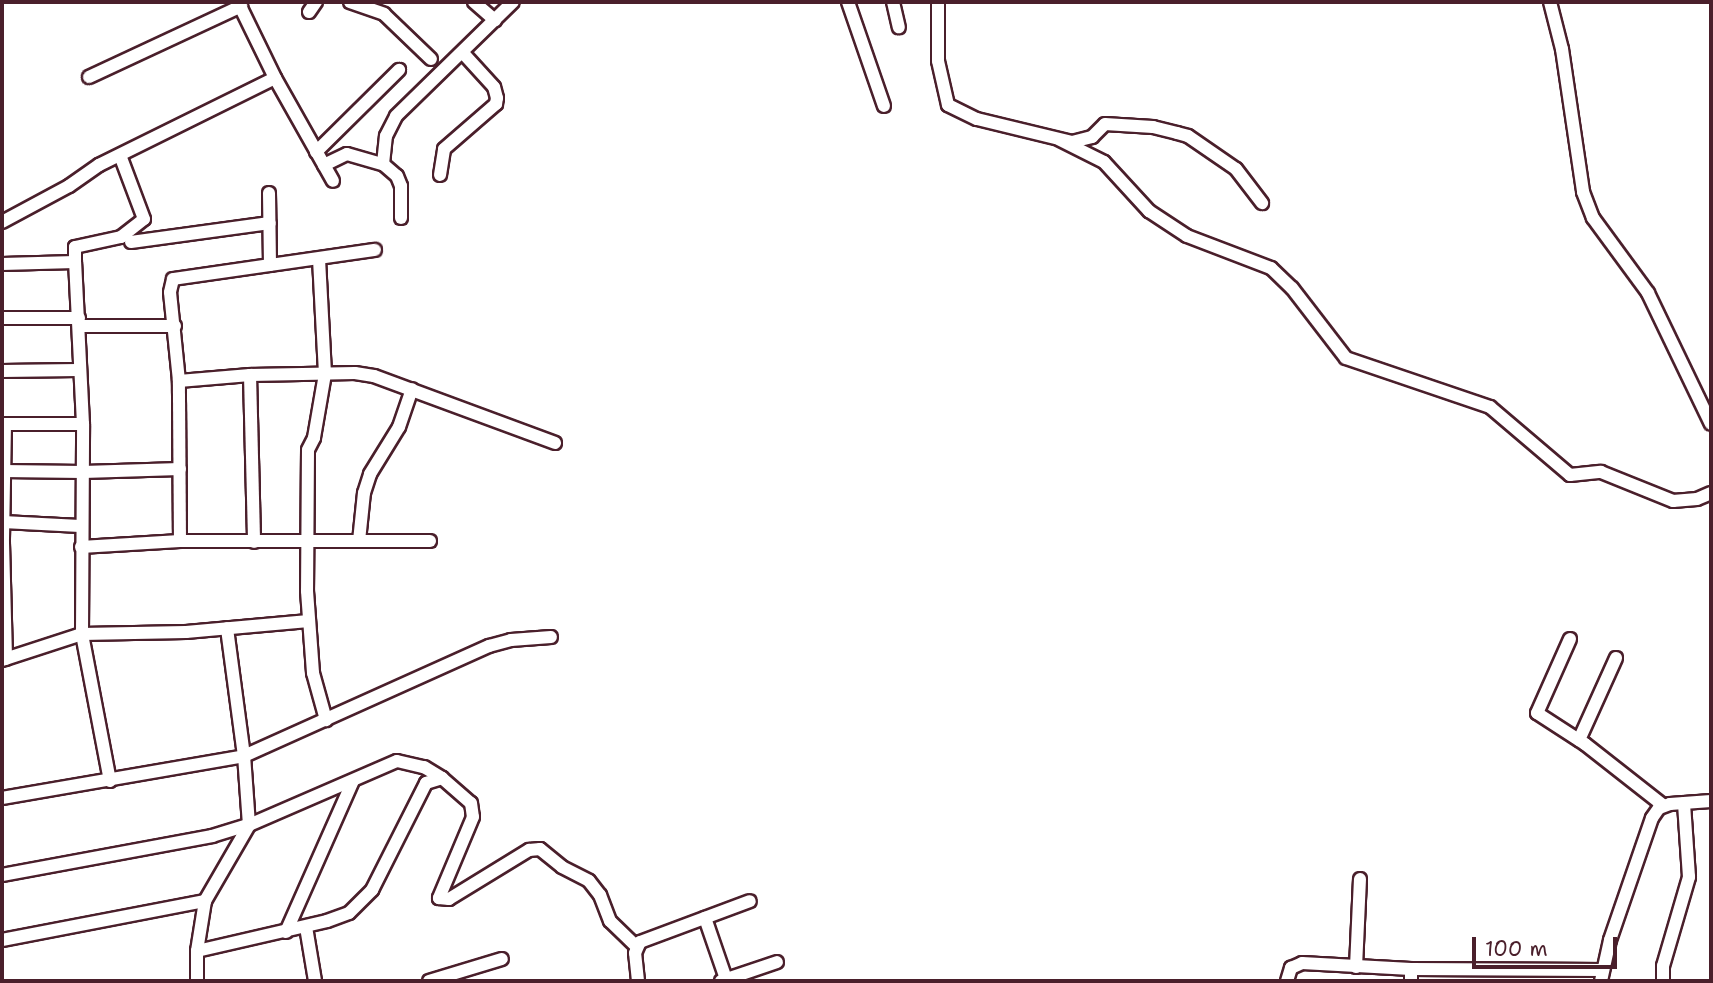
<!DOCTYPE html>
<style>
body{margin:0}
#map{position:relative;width:1713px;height:983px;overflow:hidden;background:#fff;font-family:"Shantell Sans",sans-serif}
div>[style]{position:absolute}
.roads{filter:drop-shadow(2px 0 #4a1f2b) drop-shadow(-2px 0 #4a1f2b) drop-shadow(0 2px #4a1f2b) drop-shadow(0 -2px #4a1f2b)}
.minor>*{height:12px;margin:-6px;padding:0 6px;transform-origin:6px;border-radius:6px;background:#fff}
span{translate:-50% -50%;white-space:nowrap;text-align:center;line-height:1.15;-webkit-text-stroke:7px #fff;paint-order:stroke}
.frame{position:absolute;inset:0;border:4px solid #4a1f2b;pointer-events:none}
.scale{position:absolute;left:1472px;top:937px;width:145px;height:32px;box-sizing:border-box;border:4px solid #4a1f2b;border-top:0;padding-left:9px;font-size:21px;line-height:24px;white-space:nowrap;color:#4a1f2b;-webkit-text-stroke:5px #fff;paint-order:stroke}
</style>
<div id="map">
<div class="roads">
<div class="minor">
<div style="left:238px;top:2px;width:85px;rotate:64deg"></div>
<div style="left:275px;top:78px;width:118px;rotate:60.6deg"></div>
<div style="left:350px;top:2px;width:36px;rotate:19deg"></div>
<div style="left:384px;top:14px;width:65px;rotate:43.8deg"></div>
<div style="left:474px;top:2px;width:28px;rotate:41deg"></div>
<div style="left:848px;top:2px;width:110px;rotate:70.9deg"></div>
<div style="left:893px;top:2px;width:26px;rotate:77deg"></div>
<div style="left:938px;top:2px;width:59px;rotate:90deg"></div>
<div style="left:938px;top:61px;width:45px;rotate:77.2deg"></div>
<div style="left:948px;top:105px;width:32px;rotate:26deg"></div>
<div style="left:977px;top:119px;width:98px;rotate:13.6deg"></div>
<div style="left:1072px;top:142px;width:21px;rotate:-14deg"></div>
<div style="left:1092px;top:137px;width:18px;rotate:-45deg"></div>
<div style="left:1105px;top:124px;width:48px;rotate:3.6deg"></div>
<div style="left:1153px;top:127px;width:25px;rotate:14deg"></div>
<div style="left:1177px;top:133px;width:11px;rotate:15deg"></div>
<div style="left:1188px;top:136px;width:58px;rotate:34.5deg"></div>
<div style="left:1236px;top:169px;width:43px;rotate:52.6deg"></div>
<div style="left:1550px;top:2px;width:49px;rotate:75.7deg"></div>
<div style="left:1562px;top:49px;width:145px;rotate:81.6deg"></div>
<div style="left:1583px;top:192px;width:28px;rotate:69deg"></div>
<div style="left:1593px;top:218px;width:93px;rotate:53.7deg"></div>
<div style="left:1648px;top:293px;width:145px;rotate:64.3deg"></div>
<div style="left:309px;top:12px;width:12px;rotate:-55deg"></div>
<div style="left:89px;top:77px;width:168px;rotate:-25deg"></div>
<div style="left:1060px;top:140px;width:49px;rotate:26.6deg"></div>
<div style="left:1104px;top:162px;width:67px;rotate:47.4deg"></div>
<div style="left:1149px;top:211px;width:45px;rotate:33.3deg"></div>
<div style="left:1187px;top:236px;width:90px;rotate:20.9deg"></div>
<div style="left:1271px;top:268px;width:29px;rotate:44deg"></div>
<div style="left:1292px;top:288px;width:88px;rotate:52.4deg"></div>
<div style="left:1346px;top:358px;width:152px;rotate:18.8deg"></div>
<div style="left:1490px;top:407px;width:105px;rotate:40.4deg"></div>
<div style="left:1570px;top:475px;width:31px;rotate:-6deg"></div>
<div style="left:1601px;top:472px;width:78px;rotate:21.9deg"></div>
<div style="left:1673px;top:501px;width:24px;rotate:-5deg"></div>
<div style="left:1697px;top:499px;width:15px;rotate:-23deg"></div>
<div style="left:316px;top:152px;width:117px;rotate:-44.7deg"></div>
<div style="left:383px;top:164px;width:28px;rotate:-84deg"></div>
<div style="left:386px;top:136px;width:22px;rotate:-63deg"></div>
<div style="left:396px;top:116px;width:163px;rotate:-44.3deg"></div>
<div style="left:324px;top:165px;width:25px;rotate:-26deg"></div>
<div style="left:347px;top:154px;width:37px;rotate:16deg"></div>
<div style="left:383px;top:164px;width:18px;rotate:41deg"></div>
<div style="left:397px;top:176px;width:11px;rotate:68deg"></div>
<div style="left:401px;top:186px;width:32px;rotate:90deg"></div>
<div style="left:440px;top:175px;width:26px;rotate:-81deg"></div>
<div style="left:444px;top:149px;width:69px;rotate:-40.9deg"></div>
<div style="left:496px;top:104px;width:6px;rotate:-81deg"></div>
<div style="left:497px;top:98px;width:11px;rotate:-105deg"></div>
<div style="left:494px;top:87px;width:47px;rotate:-132.4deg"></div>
<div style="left:269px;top:193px;width:72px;rotate:89.2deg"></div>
<div style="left:2px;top:222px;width:76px;rotate:-28.2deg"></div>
<div style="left:69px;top:186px;width:37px;rotate:-35deg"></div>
<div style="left:99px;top:165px;width:196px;rotate:-26.3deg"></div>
<div style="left:131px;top:242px;width:140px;rotate:-7.8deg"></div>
<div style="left:319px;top:259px;width:115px;rotate:87deg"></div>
<div style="left:325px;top:374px;width:65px;rotate:99.8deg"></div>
<div style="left:314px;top:438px;width:13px;rotate:117deg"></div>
<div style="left:308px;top:450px;width:141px;rotate:90.4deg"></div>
<div style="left:307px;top:591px;width:82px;rotate:85.8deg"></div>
<div style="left:313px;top:673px;width:49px;rotate:74.5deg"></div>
<div style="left:2px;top:264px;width:73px;rotate:-1.6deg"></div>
<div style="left:2px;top:318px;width:77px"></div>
<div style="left:79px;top:326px;width:96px"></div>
<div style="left:2px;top:371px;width:76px;rotate:-0.8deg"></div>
<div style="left:250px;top:375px;width:105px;rotate:-1.1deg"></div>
<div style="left:355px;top:373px;width:19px;rotate:9deg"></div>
<div style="left:374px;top:376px;width:193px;rotate:20.3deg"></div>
<div style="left:179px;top:381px;width:89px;rotate:-95.8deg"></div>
<div style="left:170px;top:292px;width:13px;rotate:-77deg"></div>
<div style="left:173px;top:279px;width:204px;rotate:-8.2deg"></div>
<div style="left:2px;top:424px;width:81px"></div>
<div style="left:5px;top:424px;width:119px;rotate:91deg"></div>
<div style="left:3px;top:543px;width:116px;rotate:88.5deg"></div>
<div style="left:3px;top:471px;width:80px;rotate:0.7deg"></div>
<div style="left:83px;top:472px;width:97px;rotate:-1.8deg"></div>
<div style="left:3px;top:522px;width:77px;rotate:3deg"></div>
<div style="left:180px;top:541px;width:160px;rotate:-90.4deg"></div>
<div style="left:179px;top:381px;width:71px;rotate:-4.8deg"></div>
<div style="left:250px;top:375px;width:167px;rotate:88.6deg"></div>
<div style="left:359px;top:541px;width:48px;rotate:-84.1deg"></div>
<div style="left:364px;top:493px;width:20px;rotate:-72deg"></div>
<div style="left:370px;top:474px;width:55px;rotate:-58.3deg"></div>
<div style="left:399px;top:427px;width:40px;rotate:-71.1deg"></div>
<div style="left:81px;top:547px;width:99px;rotate:-3.5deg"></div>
<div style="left:180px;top:541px;width:250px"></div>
<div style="left:1570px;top:639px;width:81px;rotate:114deg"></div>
<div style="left:1537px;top:713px;width:57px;rotate:32.9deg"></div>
<div style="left:1585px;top:744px;width:100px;rotate:38.1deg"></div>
<div style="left:2px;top:660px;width:84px;rotate:-18deg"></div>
<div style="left:82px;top:634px;width:104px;rotate:-1.1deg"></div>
<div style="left:186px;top:632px;width:123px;rotate:-5.1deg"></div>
<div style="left:1579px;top:740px;width:90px;rotate:-65.7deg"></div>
<div style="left:110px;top:781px;width:150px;rotate:-100.8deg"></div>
<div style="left:82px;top:634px;width:210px;rotate:-89.7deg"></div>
<div style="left:83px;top:424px;width:162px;rotate:-92.8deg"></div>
<div style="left:75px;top:262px;width:15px;rotate:-90deg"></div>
<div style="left:75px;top:247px;width:47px;rotate:-12.3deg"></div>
<div style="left:121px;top:237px;width:29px;rotate:-38deg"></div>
<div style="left:144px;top:219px;width:68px;rotate:-110.6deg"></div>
<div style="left:2px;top:798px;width:246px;rotate:-9.8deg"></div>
<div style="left:244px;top:756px;width:269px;rotate:-24.2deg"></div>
<div style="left:489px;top:646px;width:23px;rotate:-15deg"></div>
<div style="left:511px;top:640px;width:40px;rotate:-4.3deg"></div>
<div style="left:2px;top:875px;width:214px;rotate:-10.5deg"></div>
<div style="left:212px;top:836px;width:39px;rotate:-17deg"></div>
<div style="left:249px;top:825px;width:161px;rotate:-23.4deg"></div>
<div style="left:397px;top:761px;width:28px;rotate:13deg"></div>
<div style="left:424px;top:767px;width:21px;rotate:31deg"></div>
<div style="left:205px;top:901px;width:88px;rotate:-59.9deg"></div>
<div style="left:249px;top:825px;width:69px;rotate:-94.1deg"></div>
<div style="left:244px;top:756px;width:129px;rotate:-97.6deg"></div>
<div style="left:705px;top:918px;width:65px;rotate:71deg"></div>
<div style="left:306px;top:927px;width:55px;rotate:80.5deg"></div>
<div style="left:286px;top:932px;width:165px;rotate:-66.1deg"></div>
<div style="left:2px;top:940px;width:207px;rotate:-10.9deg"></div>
<div style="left:205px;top:901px;width:51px;rotate:99.1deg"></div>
<div style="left:197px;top:951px;width:133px;rotate:-13deg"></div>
<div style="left:327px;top:921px;width:23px;rotate:-20deg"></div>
<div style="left:349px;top:913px;width:33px;rotate:-45deg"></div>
<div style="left:372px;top:890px;width:120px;rotate:-63.2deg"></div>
<div style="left:426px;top:783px;width:17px;rotate:-17deg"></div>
<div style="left:442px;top:778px;width:38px;rotate:41deg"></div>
<div style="left:471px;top:803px;width:14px;rotate:82deg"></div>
<div style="left:473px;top:817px;width:88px;rotate:112.8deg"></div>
<div style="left:439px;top:898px;width:10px;rotate:6deg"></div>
<div style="left:449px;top:899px;width:94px;rotate:-31.5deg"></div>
<div style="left:529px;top:850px;width:11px;rotate:-5deg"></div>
<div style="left:540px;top:849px;width:28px;rotate:39deg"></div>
<div style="left:562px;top:867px;width:30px;rotate:27deg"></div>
<div style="left:589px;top:881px;width:18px;rotate:52deg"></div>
<div style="left:600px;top:895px;width:28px;rotate:69deg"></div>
<div style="left:610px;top:921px;width:37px;rotate:44deg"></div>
<div style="left:1356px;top:967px;width:88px;rotate:-87.4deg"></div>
<div style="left:197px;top:981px;width:30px;rotate:-90deg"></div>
<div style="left:429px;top:981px;width:76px;rotate:-16.8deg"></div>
<div style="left:638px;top:981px;width:28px;rotate:-96deg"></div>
<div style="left:635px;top:953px;width:12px;rotate:-66deg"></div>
<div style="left:640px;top:942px;width:117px;rotate:-20.4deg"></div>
<div style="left:721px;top:981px;width:59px;rotate:-18.7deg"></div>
<div style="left:1287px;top:981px;width:14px;rotate:-73deg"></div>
<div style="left:1291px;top:968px;width:12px;rotate:-24deg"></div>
<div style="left:1302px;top:963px;width:109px;rotate:3.2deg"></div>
<div style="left:1411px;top:981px;width:12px;rotate:-90deg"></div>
<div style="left:1411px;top:969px;width:192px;rotate:0.3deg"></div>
<div style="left:1601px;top:981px;width:42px;rotate:-77.6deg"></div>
<div style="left:1610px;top:940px;width:129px;rotate:-71deg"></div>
<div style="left:1652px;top:818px;width:12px;rotate:-55deg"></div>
<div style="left:1659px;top:808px;width:12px;rotate:-20deg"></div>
<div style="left:1670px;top:804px;width:41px;rotate:-4.2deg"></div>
<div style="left:1663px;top:981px;width:15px;rotate:-90deg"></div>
<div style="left:1663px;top:966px;width:93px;rotate:-73.7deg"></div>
<div style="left:1689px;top:877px;width:74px;rotate:-93.9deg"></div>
</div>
</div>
<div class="frame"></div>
<div class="scale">100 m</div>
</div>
